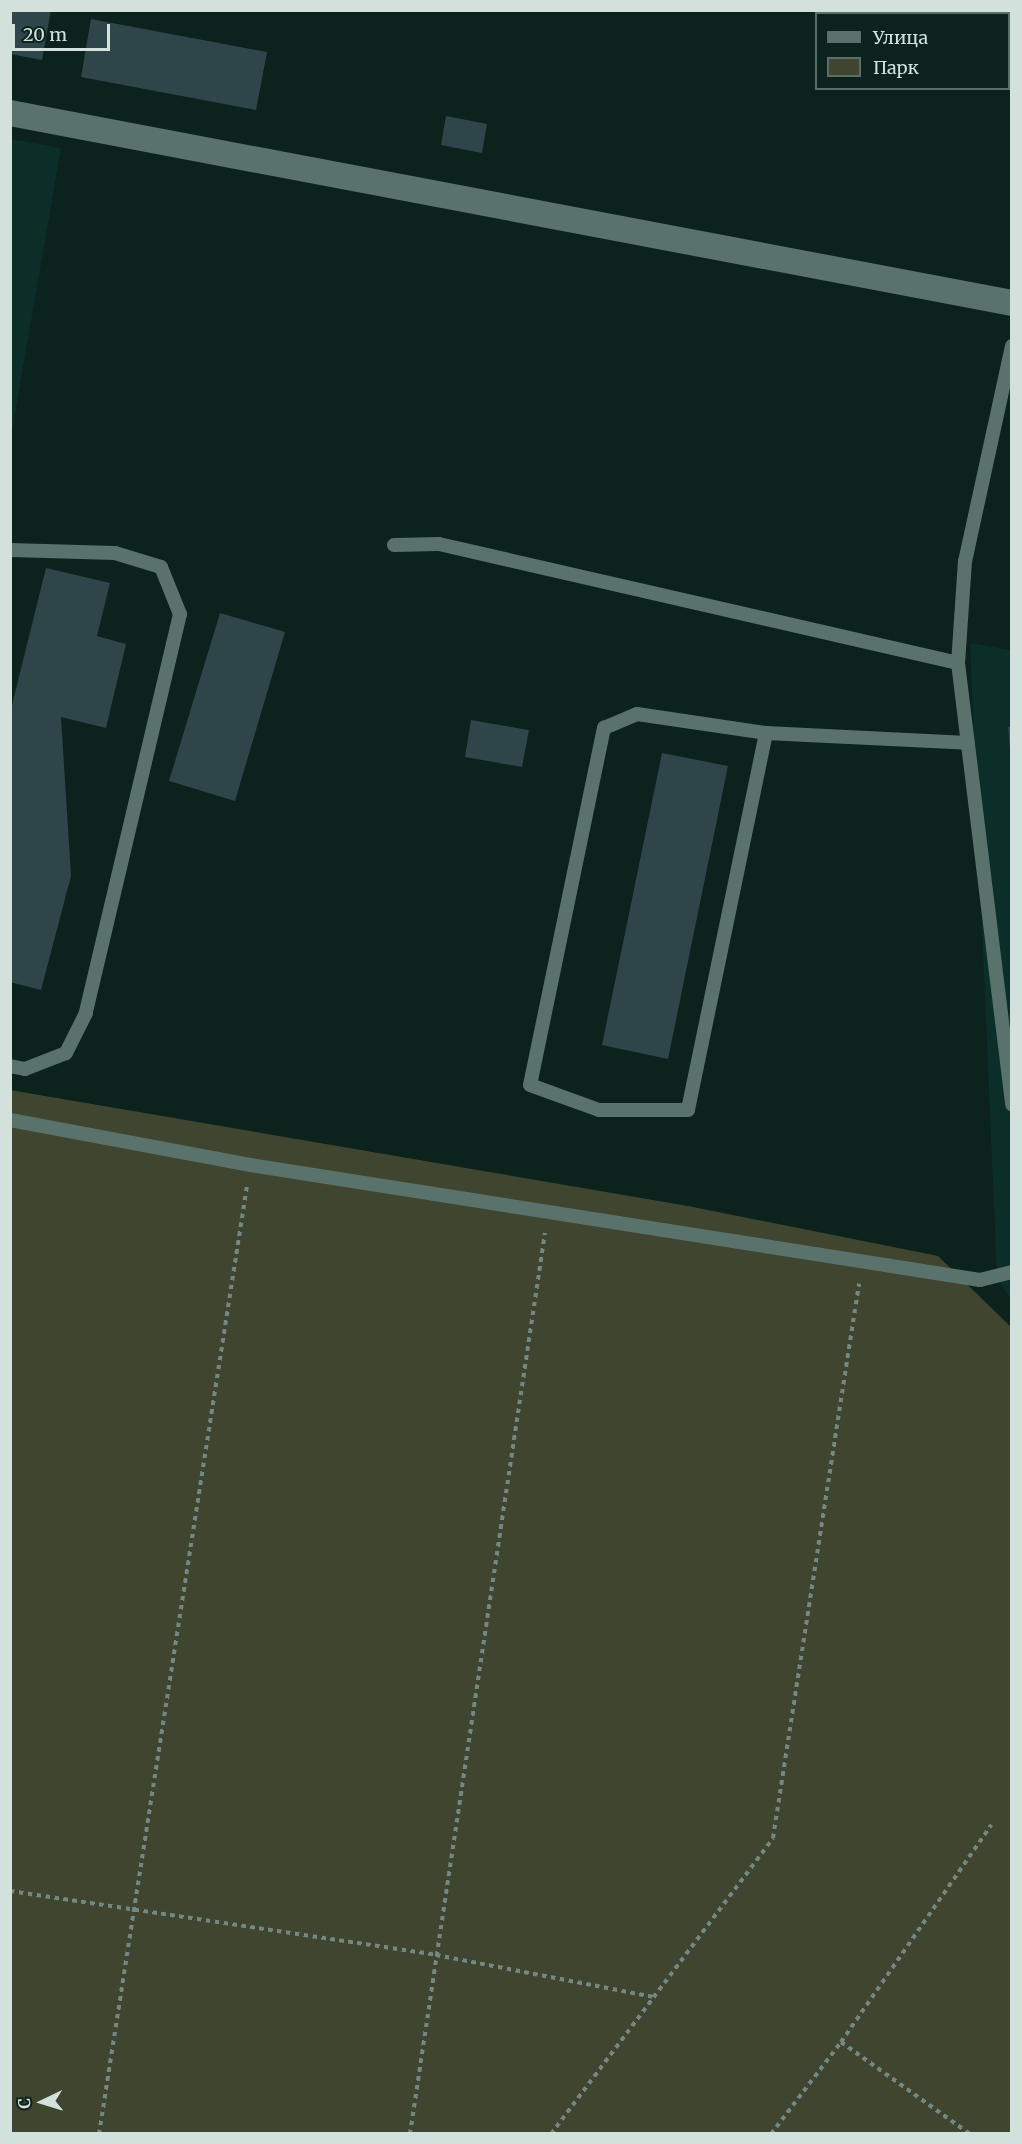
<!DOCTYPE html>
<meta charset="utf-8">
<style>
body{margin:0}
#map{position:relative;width:1022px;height:2144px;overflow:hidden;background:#0b221d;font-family:Merriweather,serif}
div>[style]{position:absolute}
.built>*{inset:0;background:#0c2e28}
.green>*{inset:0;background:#40452f}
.building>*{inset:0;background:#2e464a}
.path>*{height:4px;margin-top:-2px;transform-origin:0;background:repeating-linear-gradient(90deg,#758783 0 4.5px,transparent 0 9px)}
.service>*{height:14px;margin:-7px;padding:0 7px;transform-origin:7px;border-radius:7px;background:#59726c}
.minor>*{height:26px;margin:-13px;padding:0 13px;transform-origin:13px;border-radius:13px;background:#59726c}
span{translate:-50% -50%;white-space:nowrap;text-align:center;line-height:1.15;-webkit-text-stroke:4.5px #0b221d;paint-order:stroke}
.frame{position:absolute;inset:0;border:12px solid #d3e1dd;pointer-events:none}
.legend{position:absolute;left:815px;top:12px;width:195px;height:78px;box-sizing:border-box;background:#0b221d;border:2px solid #5b6e6a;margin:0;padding:8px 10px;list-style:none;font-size:18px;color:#d3e1dd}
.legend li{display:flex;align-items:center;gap:12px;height:30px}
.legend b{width:30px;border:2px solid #5b6e6a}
.north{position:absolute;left:12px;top:2072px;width:60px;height:60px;-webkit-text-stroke:4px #0b221d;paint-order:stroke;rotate:266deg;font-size:16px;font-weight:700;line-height:24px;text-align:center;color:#d3e1dd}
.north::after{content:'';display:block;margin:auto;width:21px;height:27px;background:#d3e1dd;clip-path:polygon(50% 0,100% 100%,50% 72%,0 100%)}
.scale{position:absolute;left:12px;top:24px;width:98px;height:27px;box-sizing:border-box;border:3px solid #d3e1dd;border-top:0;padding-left:8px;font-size:18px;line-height:21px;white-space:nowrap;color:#d3e1dd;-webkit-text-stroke:4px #0b221d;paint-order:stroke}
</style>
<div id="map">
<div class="built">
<div style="clip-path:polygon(11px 139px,61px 148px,11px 437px,10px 139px)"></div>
<div style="clip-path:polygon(970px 643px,1011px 650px,1011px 1299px,997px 1278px)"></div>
</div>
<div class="green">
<div style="clip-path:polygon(10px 1090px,688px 1206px,938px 1256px,1011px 1327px,1011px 2133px,11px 2133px)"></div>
</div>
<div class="building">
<div style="clip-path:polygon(10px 10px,51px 10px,42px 60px,10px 54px)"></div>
<div style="clip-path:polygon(954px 10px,1006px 10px,954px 14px)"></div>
<div style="clip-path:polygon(91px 19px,267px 52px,256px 110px,81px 77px)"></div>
<div style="clip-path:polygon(446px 116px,487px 124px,482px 153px,441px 145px)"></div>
<div style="clip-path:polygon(46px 568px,110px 583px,97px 636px,126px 644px,106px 728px,61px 717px,71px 876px,41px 990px,10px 982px,10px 713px)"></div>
<div style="clip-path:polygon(220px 613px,285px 632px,235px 801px,169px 781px)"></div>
<div style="clip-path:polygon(471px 720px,529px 730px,522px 767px,465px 757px)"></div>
<div style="clip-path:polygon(1008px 727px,1012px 727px,1012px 749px,1010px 749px)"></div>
<div style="clip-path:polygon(662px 753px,728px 766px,668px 1059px,602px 1045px)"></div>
</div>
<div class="path">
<div style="left:10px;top:1891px;width:431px;rotate:8.5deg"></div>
<div style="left:436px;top:1955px;width:222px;rotate:10.9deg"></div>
<div style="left:841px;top:2042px;width:158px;rotate:35.5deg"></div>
<div style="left:99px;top:2134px;width:959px;rotate:-81.13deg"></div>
<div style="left:410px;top:2134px;width:911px;rotate:-81.48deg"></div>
<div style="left:551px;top:2134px;width:370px;rotate:-53.1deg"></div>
<div style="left:773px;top:1838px;width:561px;rotate:-81.18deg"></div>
<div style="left:771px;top:2134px;width:116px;rotate:-52.7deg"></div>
<div style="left:841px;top:2042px;width:264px;rotate:-55.3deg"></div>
</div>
<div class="service">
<div style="left:921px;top:14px;width:4px;rotate:-90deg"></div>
<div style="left:1008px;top:49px;width:4px;rotate:14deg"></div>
<div style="left:1012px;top:346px;width:220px;rotate:102.3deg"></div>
<div style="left:965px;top:561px;width:102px;rotate:93.9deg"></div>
<div style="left:958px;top:663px;width:445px;rotate:83deg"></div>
<div style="left:394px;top:545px;width:45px;rotate:-1.3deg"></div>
<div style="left:439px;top:544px;width:532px;rotate:12.91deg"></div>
<div style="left:10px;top:550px;width:105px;rotate:1.6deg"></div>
<div style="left:115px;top:553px;width:48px;rotate:16.9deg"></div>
<div style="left:161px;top:567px;width:51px;rotate:68deg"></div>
<div style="left:180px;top:614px;width:410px;rotate:103.3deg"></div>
<div style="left:86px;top:1013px;width:45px;rotate:116.6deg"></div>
<div style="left:66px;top:1053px;width:44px;rotate:158.7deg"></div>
<div style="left:25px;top:1069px;width:15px;rotate:-169deg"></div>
<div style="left:766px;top:733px;width:385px;rotate:101.7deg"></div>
<div style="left:688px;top:1110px;width:89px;rotate:180deg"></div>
<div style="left:599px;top:1110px;width:73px;rotate:-160.1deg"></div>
<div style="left:530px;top:1085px;width:365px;rotate:-78.3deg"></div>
<div style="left:604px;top:728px;width:36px;rotate:-23deg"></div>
<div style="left:637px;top:714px;width:130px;rotate:8.4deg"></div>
<div style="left:766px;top:733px;width:202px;rotate:2.8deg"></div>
<div style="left:10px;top:1120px;width:244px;rotate:10.6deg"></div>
<div style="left:250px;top:1165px;width:739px;rotate:8.95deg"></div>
<div style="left:980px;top:1280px;width:33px;rotate:-14deg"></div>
</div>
<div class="minor">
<div style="left:10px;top:113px;width:1020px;rotate:10.74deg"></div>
</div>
<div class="frame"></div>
<ul class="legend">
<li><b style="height:8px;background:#59726c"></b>Улица</li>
<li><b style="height:16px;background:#40452f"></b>Парк</li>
</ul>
<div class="north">С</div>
<div class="scale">20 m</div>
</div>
